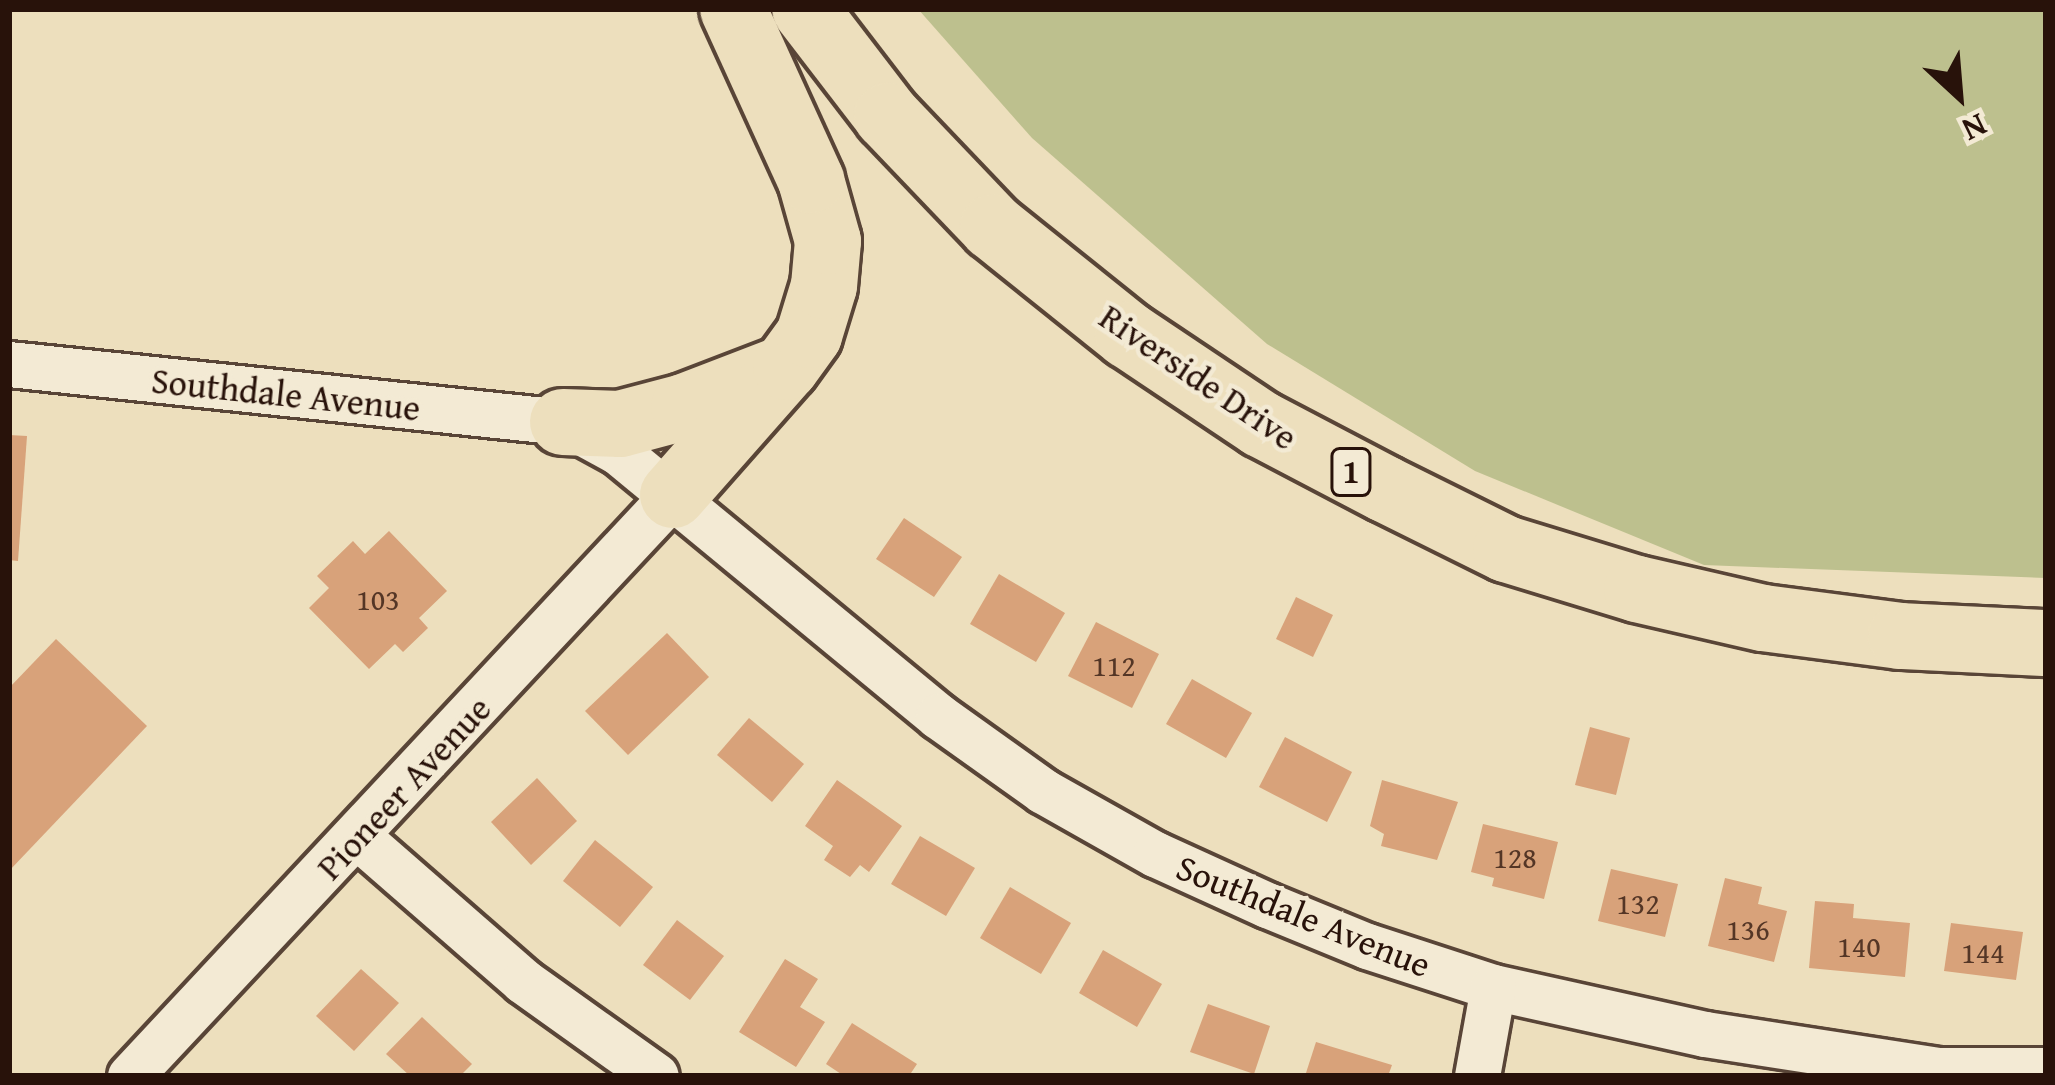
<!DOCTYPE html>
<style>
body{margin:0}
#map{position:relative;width:2055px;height:1085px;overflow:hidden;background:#eddfbd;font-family:"Gentium Book Plus",serif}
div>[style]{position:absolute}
.green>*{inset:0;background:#bdc08e}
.building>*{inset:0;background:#d8a27a}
.roads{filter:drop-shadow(3px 0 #594537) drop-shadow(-3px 0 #594537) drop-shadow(0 3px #594537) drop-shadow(0 -3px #594537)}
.minor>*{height:45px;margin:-22.5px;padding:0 22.5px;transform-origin:22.5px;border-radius:22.5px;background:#f3ead4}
.highway>*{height:66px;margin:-33px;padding:0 33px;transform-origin:33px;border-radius:33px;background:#eddfbd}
span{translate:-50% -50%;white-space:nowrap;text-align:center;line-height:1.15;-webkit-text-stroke:9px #f3ead4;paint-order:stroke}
.number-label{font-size:30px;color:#543626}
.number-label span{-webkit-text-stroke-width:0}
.shield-label span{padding:3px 9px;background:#f3ead4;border:3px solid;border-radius:9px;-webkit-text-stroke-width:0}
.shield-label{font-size:33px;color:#28120a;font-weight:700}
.street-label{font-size:36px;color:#28120a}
.frame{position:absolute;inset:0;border:12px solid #28120a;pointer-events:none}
.north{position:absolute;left:1899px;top:36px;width:120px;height:120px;-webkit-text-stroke:9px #f3ead4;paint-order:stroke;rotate:154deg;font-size:33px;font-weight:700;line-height:48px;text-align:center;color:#28120a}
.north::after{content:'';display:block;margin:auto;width:42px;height:54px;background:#28120a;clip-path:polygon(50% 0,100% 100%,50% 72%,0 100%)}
</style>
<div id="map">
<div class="green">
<div style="clip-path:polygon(918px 9px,2046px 9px,2046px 578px,1704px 565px,1475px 471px,1267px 344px,1032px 138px)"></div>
</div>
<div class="building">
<div style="clip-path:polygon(9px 435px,27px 436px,18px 561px,9px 560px)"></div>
<div style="clip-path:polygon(904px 518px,962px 557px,934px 597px,876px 559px)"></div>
<div style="clip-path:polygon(389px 531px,447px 591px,419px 618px,428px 628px,403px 652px,395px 644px,369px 669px,309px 608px,329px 588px,317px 576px,353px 541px,365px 554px)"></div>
<div style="clip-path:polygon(999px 574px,1065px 613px,1036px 662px,970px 624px)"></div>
<div style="clip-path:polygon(1296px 597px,1333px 615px,1313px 657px,1276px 639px)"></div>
<div style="clip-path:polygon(1096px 622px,1159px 654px,1132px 708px,1068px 676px)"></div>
<div style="clip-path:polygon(667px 633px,709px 677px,628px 755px,585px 711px)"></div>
<div style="clip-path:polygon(56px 639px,147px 726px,9px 871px,9px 688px)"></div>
<div style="clip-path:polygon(1192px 679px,1252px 713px,1226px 758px,1166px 724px)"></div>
<div style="clip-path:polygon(749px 718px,804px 764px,772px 802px,717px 755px)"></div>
<div style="clip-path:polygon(1590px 727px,1630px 738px,1616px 795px,1575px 785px)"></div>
<div style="clip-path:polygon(1285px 737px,1352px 772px,1327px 822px,1259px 787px)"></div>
<div style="clip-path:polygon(537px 778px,577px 821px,531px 865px,491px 822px)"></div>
<div style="clip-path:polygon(837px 780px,902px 826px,869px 872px,860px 865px,850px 877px,824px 860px,833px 846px,805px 826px)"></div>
<div style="clip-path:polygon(1382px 780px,1458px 802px,1437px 860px,1381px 846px,1384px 834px,1370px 826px)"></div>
<div style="clip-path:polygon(1483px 824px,1558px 842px,1544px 899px,1492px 886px,1494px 878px,1471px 872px)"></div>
<div style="clip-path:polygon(920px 836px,975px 868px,946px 916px,891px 884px)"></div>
<div style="clip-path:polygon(595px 840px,653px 887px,620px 927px,563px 881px)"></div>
<div style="clip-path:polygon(1611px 869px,1678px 884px,1665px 937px,1598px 921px)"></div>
<div style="clip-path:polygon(1725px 878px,1762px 887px,1758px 904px,1787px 911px,1774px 962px,1708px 946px)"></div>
<div style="clip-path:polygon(1010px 887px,1071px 923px,1041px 974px,980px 938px)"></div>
<div style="clip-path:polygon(1815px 901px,1854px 904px,1853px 918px,1910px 923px,1905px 977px,1809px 968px)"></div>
<div style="clip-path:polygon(677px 920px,724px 956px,690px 1000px,643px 965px)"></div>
<div style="clip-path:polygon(1951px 923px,2023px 932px,2016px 980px,1944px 971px)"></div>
<div style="clip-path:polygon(1103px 950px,1162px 984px,1137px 1027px,1079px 993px)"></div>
<div style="clip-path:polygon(785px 959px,818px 979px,800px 1007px,825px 1022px,796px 1067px,739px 1032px)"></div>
<div style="clip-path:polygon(361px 969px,399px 1003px,354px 1051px,316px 1016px)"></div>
<div style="clip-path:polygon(1208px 1004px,1270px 1026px,1254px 1074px,1190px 1052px)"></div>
<div style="clip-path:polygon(422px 1017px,472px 1064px,460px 1076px,410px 1076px,386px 1054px)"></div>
<div style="clip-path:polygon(852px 1023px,917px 1064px,909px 1076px,844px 1076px,826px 1064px)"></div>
<div style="clip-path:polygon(1316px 1042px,1392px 1065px,1388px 1076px,1305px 1076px)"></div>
</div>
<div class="roads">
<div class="minor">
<div style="left:9px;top:364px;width:557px;rotate:5.98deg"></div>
<div style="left:563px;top:422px;width:63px;rotate:28.6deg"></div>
<div style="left:618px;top:452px;width:415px;rotate:39.5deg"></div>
<div style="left:938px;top:716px;width:129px;rotate:35.5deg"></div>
<div style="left:1043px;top:791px;width:129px;rotate:29.4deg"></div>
<div style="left:1155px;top:854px;width:123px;rotate:24.5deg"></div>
<div style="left:1267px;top:905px;width:108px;rotate:22.3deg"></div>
<div style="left:1367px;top:946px;width:133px;rotate:18deg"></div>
<div style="left:1493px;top:987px;width:217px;rotate:12.5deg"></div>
<div style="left:1705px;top:1034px;width:236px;rotate:8.8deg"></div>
<div style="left:1938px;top:1070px;width:108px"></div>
<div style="left:357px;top:836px;width:220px;rotate:41.1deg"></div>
<div style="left:523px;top:981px;width:163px;rotate:35.5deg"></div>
<div style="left:130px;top:1076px;width:795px;rotate:-46.94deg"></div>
<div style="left:1477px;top:1076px;width:90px;rotate:-79.8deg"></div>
</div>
<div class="highway">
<div style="left:805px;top:9px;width:135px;rotate:52.5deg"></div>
<div style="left:887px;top:116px;width:153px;rotate:46.3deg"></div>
<div style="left:993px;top:227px;width:173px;rotate:38.7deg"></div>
<div style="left:1128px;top:335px;width:160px;rotate:33.8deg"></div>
<div style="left:1261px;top:424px;width:140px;rotate:27.7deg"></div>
<div style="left:1385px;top:489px;width:135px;rotate:26.4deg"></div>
<div style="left:1506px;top:549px;width:137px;rotate:17deg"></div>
<div style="left:1637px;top:589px;width:129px;rotate:13deg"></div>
<div style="left:1763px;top:618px;width:139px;rotate:7.4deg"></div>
<div style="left:1901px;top:636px;width:145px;rotate:2.8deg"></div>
<div style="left:563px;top:422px;width:57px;rotate:2deg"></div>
<div style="left:620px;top:424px;width:66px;rotate:-14.9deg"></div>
<div style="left:684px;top:407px;width:101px;rotate:-21deg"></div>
<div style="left:673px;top:495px;width:171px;rotate:-48.6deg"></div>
<div style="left:786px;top:367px;width:39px;rotate:-54deg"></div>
<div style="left:809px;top:335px;width:51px;rotate:-73deg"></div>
<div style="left:824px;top:286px;width:45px;rotate:-84.9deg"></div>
<div style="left:828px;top:241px;width:63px;rotate:-105.6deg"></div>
<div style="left:811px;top:180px;width:188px;rotate:-114.5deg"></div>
</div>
</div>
<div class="number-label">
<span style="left:378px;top:599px">103</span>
<span style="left:1114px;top:665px">112</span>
<span style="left:1515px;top:857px">128</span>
<span style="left:1638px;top:903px">132</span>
<span style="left:1748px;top:929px">136</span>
<span style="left:1859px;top:946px">140</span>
<span style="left:1983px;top:952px">144</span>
</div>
<div class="shield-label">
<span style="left:1351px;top:472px">1</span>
</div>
<div class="street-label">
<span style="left:1199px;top:376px;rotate:34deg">Riverside Drive</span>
<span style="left:286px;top:393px;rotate:6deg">Southdale Avenue</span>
<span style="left:403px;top:787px;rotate:-47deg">Pioneer Avenue</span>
<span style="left:1304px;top:915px;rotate:22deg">Southdale Avenue</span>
</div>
<div class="frame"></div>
<div class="north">N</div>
</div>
